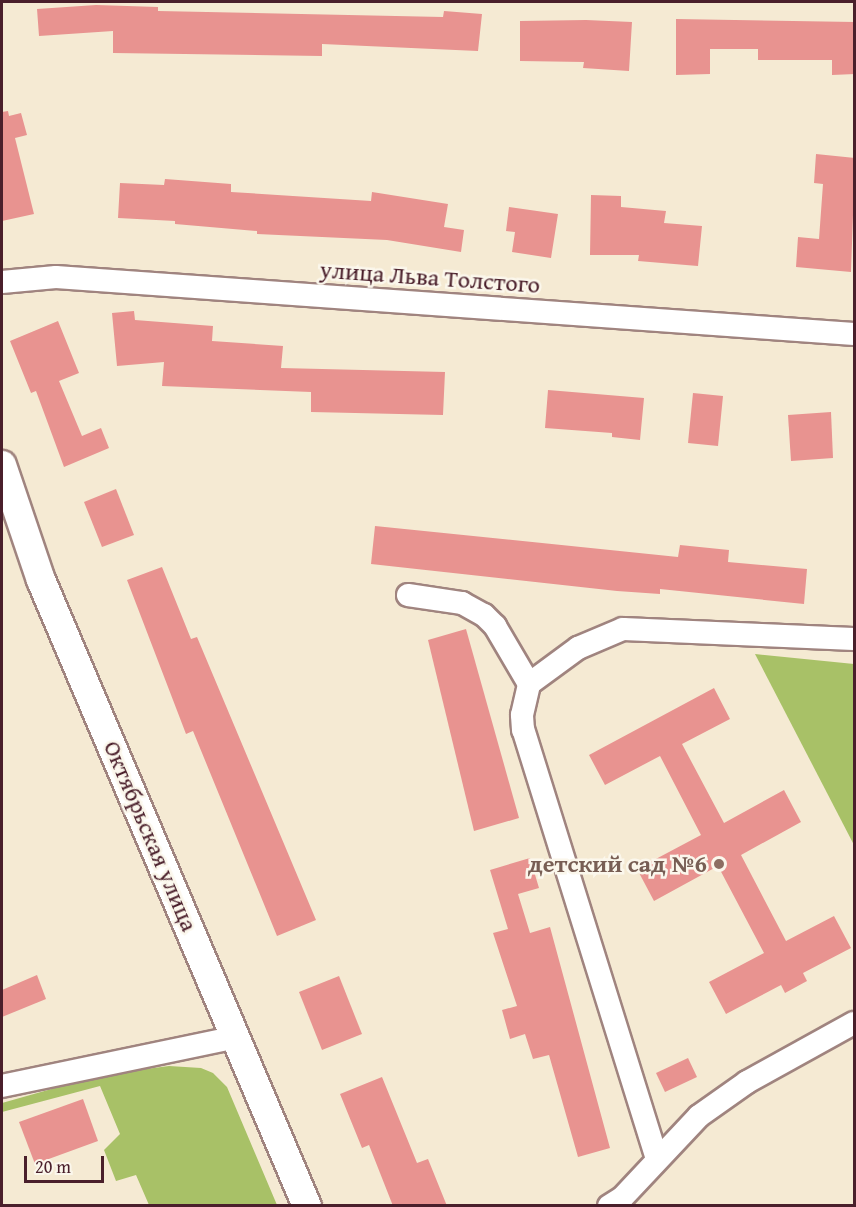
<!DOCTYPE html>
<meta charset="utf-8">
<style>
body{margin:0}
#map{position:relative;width:856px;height:1207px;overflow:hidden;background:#f5ead3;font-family:"Gentium Book Plus",serif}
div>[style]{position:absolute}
.green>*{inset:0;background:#a8c167}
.building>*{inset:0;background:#e89390}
.roads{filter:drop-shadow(2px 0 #a0847f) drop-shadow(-2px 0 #a0847f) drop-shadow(0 2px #a0847f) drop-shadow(0 -2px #a0847f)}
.minor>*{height:22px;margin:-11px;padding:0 11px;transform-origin:11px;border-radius:11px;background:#fff}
.tertiary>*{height:28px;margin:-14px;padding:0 14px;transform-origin:14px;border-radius:14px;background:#fff}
.dots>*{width:16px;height:16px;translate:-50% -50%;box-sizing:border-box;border:3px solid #fbf7ec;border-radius:50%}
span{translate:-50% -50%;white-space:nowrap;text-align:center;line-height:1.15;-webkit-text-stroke:5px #fbf7ec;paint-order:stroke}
.street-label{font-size:24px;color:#4a1f2b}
.education-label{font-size:24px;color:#785e54;font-weight:700}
.right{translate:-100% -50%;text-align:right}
.frame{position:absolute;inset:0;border:3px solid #4a1f2b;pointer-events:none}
.scale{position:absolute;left:24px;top:1156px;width:80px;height:27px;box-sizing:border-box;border:3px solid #4a1f2b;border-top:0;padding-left:8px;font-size:18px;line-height:21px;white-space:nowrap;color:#4a1f2b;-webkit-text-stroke:4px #fbf7ec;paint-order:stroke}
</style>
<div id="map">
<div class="green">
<div style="clip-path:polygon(755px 654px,854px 664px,854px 845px)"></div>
<div style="clip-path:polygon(169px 1066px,201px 1068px,213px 1073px,227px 1087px,277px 1205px,149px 1205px,136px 1175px,116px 1181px,104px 1150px,120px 1134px,100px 1086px,2px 1112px,2px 1103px,101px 1075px)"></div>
</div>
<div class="building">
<div style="clip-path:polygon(96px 5px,158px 7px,158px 11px,443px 17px,444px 11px,482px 14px,478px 51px,322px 44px,322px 56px,113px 53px,113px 31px,39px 36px,37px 9px)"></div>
<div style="clip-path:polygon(676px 19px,855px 22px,855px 74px,832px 75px,832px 60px,758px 60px,758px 49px,710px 49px,710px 74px,676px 75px)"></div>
<div style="clip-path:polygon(586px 20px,632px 22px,629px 71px,583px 68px,584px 62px,520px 61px,520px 21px)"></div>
<div style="clip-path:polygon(8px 111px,9px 116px,21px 113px,27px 135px,15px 138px,34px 214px,2px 221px,2px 112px)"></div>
<div style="clip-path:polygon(816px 154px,855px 158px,851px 272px,796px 267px,798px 237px,819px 239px,823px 184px,814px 183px)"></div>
<div style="clip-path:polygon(165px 179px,231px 184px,231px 192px,371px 201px,372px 192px,448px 204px,444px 227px,464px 230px,461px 252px,387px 240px,257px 234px,257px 231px,175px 224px,175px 221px,118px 218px,120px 183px,164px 185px)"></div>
<div style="clip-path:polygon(591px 195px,621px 196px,621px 207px,666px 211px,664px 223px,702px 226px,698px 266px,638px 261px,639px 255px,590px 255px)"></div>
<div style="clip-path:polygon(509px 207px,558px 214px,551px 258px,512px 252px,515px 232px,506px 231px)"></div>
<div style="clip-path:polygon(134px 311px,135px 320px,213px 326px,212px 341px,283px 346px,281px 368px,445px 372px,443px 415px,311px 412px,311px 392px,162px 386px,164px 362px,117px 366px,112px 313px)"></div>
<div style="clip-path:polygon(58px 321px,79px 373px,59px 381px,82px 436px,101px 428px,109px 448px,64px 467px,36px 391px,31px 393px,10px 341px)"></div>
<div style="clip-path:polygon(548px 390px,644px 398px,640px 440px,612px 437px,612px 433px,545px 428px)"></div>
<div style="clip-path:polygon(693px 393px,723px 396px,718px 446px,688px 443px)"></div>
<div style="clip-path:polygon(831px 412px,833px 458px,791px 461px,788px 415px)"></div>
<div style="clip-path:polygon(116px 489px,134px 535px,102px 547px,84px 502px)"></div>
<div style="clip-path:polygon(375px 526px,678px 557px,680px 545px,729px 550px,728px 562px,807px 569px,804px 604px,660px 589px,660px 594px,617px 591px,371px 564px)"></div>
<div style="clip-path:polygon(162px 567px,191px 639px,197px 637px,316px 920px,277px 936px,193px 731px,186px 734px,127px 580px)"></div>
<div style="clip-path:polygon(466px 629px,519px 818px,474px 831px,428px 640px)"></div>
<div style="clip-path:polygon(714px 688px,730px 719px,682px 744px,724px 823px,784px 790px,801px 822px,741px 855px,786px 941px,834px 916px,851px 948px,803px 973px,807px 981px,785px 993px,781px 985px,726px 1014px,709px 982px,764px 953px,718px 866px,654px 901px,637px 869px,701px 835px,660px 756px,605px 785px,589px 755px)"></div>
<div style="clip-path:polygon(530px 858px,539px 888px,518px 894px,530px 933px,550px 927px,610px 1148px,578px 1157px,549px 1055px,533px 1059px,525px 1034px,510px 1039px,502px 1010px,517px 1006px,493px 933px,508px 929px,490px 870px)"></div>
<div style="clip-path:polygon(37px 975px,46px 999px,2px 1017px,2px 990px)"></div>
<div style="clip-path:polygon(339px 976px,362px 1034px,322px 1050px,299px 992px)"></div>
<div style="clip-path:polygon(688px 1058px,697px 1077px,665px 1092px,656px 1073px)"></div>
<div style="clip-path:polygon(382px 1077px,417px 1163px,428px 1159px,447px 1206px,393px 1206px,369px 1145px,362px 1148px,340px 1094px)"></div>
<div style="clip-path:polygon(83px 1099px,98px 1141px,35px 1164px,19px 1122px)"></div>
</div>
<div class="roads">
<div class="minor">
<div style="left:2px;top:282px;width:54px;rotate:-5.3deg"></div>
<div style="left:56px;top:277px;width:800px;rotate:4.09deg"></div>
<div style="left:408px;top:595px;width:55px;rotate:8.4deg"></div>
<div style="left:462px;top:603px;width:25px;rotate:29deg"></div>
<div style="left:484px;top:615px;width:16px;rotate:45deg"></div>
<div style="left:495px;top:626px;width:67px;rotate:59.6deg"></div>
<div style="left:2px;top:1086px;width:240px;rotate:-11.8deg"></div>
<div style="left:657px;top:1159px;width:449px;rotate:-107.3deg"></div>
<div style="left:523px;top:730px;width:15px;rotate:-94deg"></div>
<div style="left:522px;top:715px;width:32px;rotate:-77deg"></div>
<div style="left:529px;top:684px;width:61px;rotate:-36.3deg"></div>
<div style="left:578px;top:648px;width:49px;rotate:-22.9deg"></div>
<div style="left:623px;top:629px;width:231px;rotate:2.5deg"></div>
<div style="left:609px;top:1206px;width:15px;rotate:-32deg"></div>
<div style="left:622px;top:1198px;width:112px;rotate:-46.8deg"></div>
<div style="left:699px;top:1116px;width:59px;rotate:-35.3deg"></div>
<div style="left:747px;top:1082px;width:122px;rotate:-28.9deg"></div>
</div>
<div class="tertiary">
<div style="left:2px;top:465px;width:121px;rotate:71.3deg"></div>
<div style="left:41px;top:580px;width:680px;rotate:66.98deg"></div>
</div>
</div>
<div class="dots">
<div style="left:719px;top:864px;background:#8d6e63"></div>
</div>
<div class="street-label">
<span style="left:430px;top:277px;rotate:4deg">улица Льва Толстого</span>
<span style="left:151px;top:836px;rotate:67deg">Октябрьская улица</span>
</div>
<div class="education-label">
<span class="right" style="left:707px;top:864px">детский сад №6</span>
</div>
<div class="frame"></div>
<div class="scale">20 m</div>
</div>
